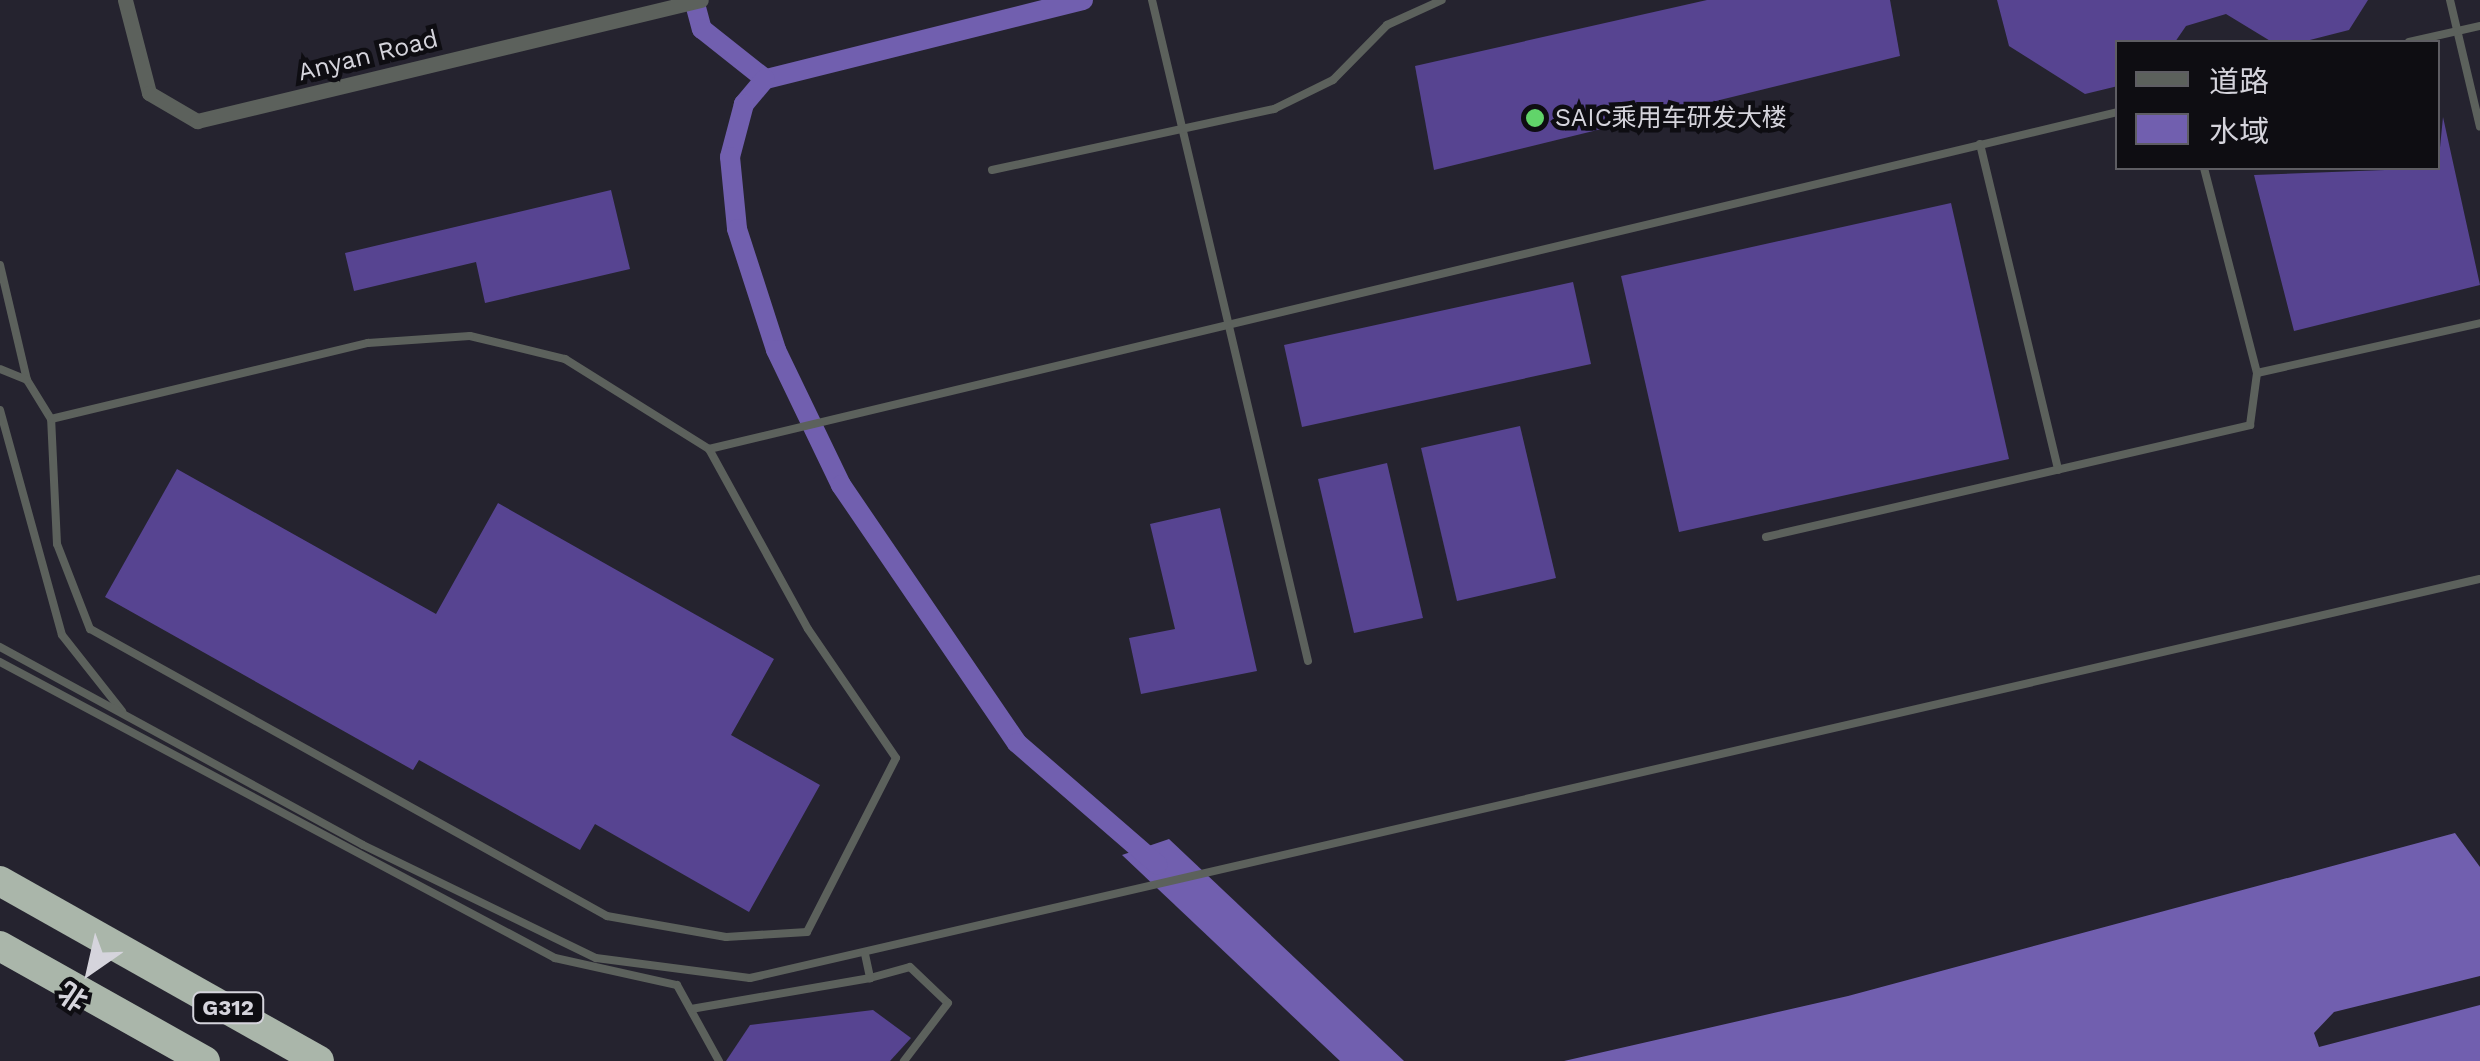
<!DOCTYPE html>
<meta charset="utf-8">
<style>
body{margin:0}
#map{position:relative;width:2480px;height:1061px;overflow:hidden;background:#25232f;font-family:"Work Sans","Noto Sans SC",sans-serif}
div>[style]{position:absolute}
.water>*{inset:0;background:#715faf}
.canal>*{height:20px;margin:-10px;padding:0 10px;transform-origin:10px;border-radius:10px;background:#715faf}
.building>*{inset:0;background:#574491}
.lane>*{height:8px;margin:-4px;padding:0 4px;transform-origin:4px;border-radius:4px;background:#5c615c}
.street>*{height:15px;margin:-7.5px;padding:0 7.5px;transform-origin:7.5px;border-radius:7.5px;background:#5c615c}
.highway>*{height:30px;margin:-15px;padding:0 15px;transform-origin:15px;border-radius:15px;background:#aab6aa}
.dots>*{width:28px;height:28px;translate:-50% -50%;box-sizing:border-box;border:5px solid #0e0d12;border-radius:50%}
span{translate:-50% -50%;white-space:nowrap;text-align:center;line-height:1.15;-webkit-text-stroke:9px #0e0d12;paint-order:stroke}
.shield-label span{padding:2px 8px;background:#0e0d12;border:2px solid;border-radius:8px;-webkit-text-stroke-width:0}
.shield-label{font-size:22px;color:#d5d4dc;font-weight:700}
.street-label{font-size:25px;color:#d5d4dc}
.poi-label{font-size:25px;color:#d5d4dc}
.left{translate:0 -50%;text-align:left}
.legend{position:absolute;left:2115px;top:40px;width:325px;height:130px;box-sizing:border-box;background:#0e0d12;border:2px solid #5e5d63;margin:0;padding:12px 18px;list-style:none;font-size:30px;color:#d5d4dc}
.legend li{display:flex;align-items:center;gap:20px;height:50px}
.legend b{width:50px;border:2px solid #5e5d63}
.north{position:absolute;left:40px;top:921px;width:100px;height:100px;-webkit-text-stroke:8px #0e0d12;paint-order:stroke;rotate:214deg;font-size:28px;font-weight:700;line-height:40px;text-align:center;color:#d5d4dc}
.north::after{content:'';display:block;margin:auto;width:35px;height:45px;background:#d5d4dc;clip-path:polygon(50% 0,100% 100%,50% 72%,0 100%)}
</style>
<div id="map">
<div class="water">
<div style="clip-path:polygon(2455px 833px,2480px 867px,2480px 976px,2334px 1012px,2314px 1033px,2319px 1047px,2480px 1005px,2480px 1061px,1564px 1061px,1848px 996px)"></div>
<div style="clip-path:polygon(1169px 839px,1404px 1061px,1340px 1061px,1122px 855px)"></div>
</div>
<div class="canal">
<div style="left:694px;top:0;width:30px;rotate:75deg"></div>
<div style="left:702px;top:29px;width:80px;rotate:38.4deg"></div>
<div style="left:1083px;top:0;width:328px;rotate:166deg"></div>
<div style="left:765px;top:79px;width:33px;rotate:130deg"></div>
<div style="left:744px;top:104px;width:55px;rotate:104.8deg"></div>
<div style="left:730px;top:157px;width:72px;rotate:84.4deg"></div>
<div style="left:737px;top:229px;width:127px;rotate:72.1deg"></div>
<div style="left:776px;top:350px;width:150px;rotate:64.3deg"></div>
<div style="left:841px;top:485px;width:312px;rotate:55.7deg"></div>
<div style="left:1017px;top:743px;width:186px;rotate:40.9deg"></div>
</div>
<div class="building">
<div style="clip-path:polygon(1707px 0,1890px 0,1900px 56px,1434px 170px,1415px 66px)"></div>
<div style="clip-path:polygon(1997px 0,2368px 0,2349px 30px,2302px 42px,2272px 42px,2226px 14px,2186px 26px,2175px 42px,2118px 42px,2118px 86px,2085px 94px,2009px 46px)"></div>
<div style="clip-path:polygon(2443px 117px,2480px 285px,2294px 331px,2254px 175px,2438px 168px)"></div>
<div style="clip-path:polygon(611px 190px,630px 269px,485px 303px,476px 262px,354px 291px,345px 253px)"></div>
<div style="clip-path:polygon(1951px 203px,2009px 459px,1679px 532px,1621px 276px)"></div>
<div style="clip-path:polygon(1573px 282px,1591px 364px,1302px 427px,1284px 345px)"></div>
<div style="clip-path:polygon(1520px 426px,1556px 578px,1457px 601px,1421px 448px)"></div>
<div style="clip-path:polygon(1387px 463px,1423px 618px,1354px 633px,1318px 479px)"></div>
<div style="clip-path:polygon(177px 469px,436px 614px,498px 503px,774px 659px,731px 735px,820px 785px,749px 912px,595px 824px,580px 850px,419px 760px,413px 770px,105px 597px)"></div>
<div style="clip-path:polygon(1220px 508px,1257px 671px,1141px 694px,1129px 638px,1175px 629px,1150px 524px)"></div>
<div style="clip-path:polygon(873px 1010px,911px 1038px,890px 1061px,726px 1061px,750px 1025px)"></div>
</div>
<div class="lane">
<div style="left:1152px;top:0;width:679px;rotate:76.72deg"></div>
<div style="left:2450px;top:0;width:130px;rotate:76.7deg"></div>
<div style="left:2409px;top:42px;width:73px;rotate:-12.7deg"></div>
<div style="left:1980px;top:144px;width:335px;rotate:76.5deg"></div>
<div style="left:2204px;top:168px;width:212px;rotate:75.5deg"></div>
<div style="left:2257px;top:373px;width:229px;rotate:-12.6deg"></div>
<div style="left:992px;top:170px;width:289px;rotate:-12.2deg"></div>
<div style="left:1274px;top:109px;width:66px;rotate:-26.2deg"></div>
<div style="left:1333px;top:80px;width:77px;rotate:-45.5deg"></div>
<div style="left:1387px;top:25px;width:60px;rotate:-24.4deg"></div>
<div style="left:0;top:265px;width:118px;rotate:76.8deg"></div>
<div style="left:27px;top:380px;width:46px;rotate:58.4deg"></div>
<div style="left:470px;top:336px;width:98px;rotate:13.6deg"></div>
<div style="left:565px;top:359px;width:170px;rotate:32deg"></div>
<div style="left:709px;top:449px;width:205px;rotate:61.2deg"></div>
<div style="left:808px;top:629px;width:156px;rotate:55.7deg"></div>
<div style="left:896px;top:758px;width:195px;rotate:117.1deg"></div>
<div style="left:807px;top:932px;width:81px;rotate:176.5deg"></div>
<div style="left:726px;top:937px;width:121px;rotate:-170deg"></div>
<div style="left:607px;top:916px;width:591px;rotate:-150.96deg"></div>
<div style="left:90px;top:629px;width:91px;rotate:-111.2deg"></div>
<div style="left:57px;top:544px;width:125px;rotate:-92.7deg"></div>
<div style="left:51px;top:419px;width:326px;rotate:-13.5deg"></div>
<div style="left:368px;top:343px;width:102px;rotate:-3.9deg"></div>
<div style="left:0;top:369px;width:29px;rotate:22deg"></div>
<div style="left:0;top:410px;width:233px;rotate:74.6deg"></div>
<div style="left:62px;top:635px;width:97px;rotate:51.7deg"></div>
<div style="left:709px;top:449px;width:1449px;rotate:-13.45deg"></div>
<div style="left:1766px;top:537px;width:497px;rotate:-13deg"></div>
<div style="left:2250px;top:425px;width:52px;rotate:-82.3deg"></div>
<div style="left:0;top:647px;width:413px;rotate:28.6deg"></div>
<div style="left:363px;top:845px;width:259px;rotate:25.9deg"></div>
<div style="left:596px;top:958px;width:155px;rotate:7.4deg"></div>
<div style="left:750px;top:978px;width:1775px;rotate:-12.99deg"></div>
<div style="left:0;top:662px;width:629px;rotate:28.07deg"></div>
<div style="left:555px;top:958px;width:125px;rotate:12.5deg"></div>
<div style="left:677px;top:985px;width:87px;rotate:61.1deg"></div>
<div style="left:865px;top:954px;width:25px;rotate:78deg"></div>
<div style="left:870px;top:978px;width:41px;rotate:-15.4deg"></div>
<div style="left:910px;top:967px;width:52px;rotate:43.5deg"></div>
<div style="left:948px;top:1003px;width:73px;rotate:127.2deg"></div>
<div style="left:691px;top:1009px;width:182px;rotate:-9.8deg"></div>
</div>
<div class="street">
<div style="left:125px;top:0;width:96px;rotate:75.5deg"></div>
<div style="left:149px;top:93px;width:56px;rotate:30.3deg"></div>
<div style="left:197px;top:121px;width:518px;rotate:-13.5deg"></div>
</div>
<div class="highway">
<div style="left:0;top:881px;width:366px;rotate:29.4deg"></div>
<div style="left:0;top:946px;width:235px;rotate:29.3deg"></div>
</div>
<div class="dots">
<div style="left:1535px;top:118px;background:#61d46a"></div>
</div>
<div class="shield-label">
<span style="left:228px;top:1008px">G312</span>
</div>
<div class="street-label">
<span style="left:368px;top:56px;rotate:-14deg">Anyan Road</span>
</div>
<div class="poi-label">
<span class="left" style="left:1555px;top:118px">SAIC乘用车研发大楼</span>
</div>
<ul class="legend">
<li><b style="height:12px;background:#5c615c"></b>道路</li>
<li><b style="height:28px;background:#715faf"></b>水域</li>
</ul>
<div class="north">北</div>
</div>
